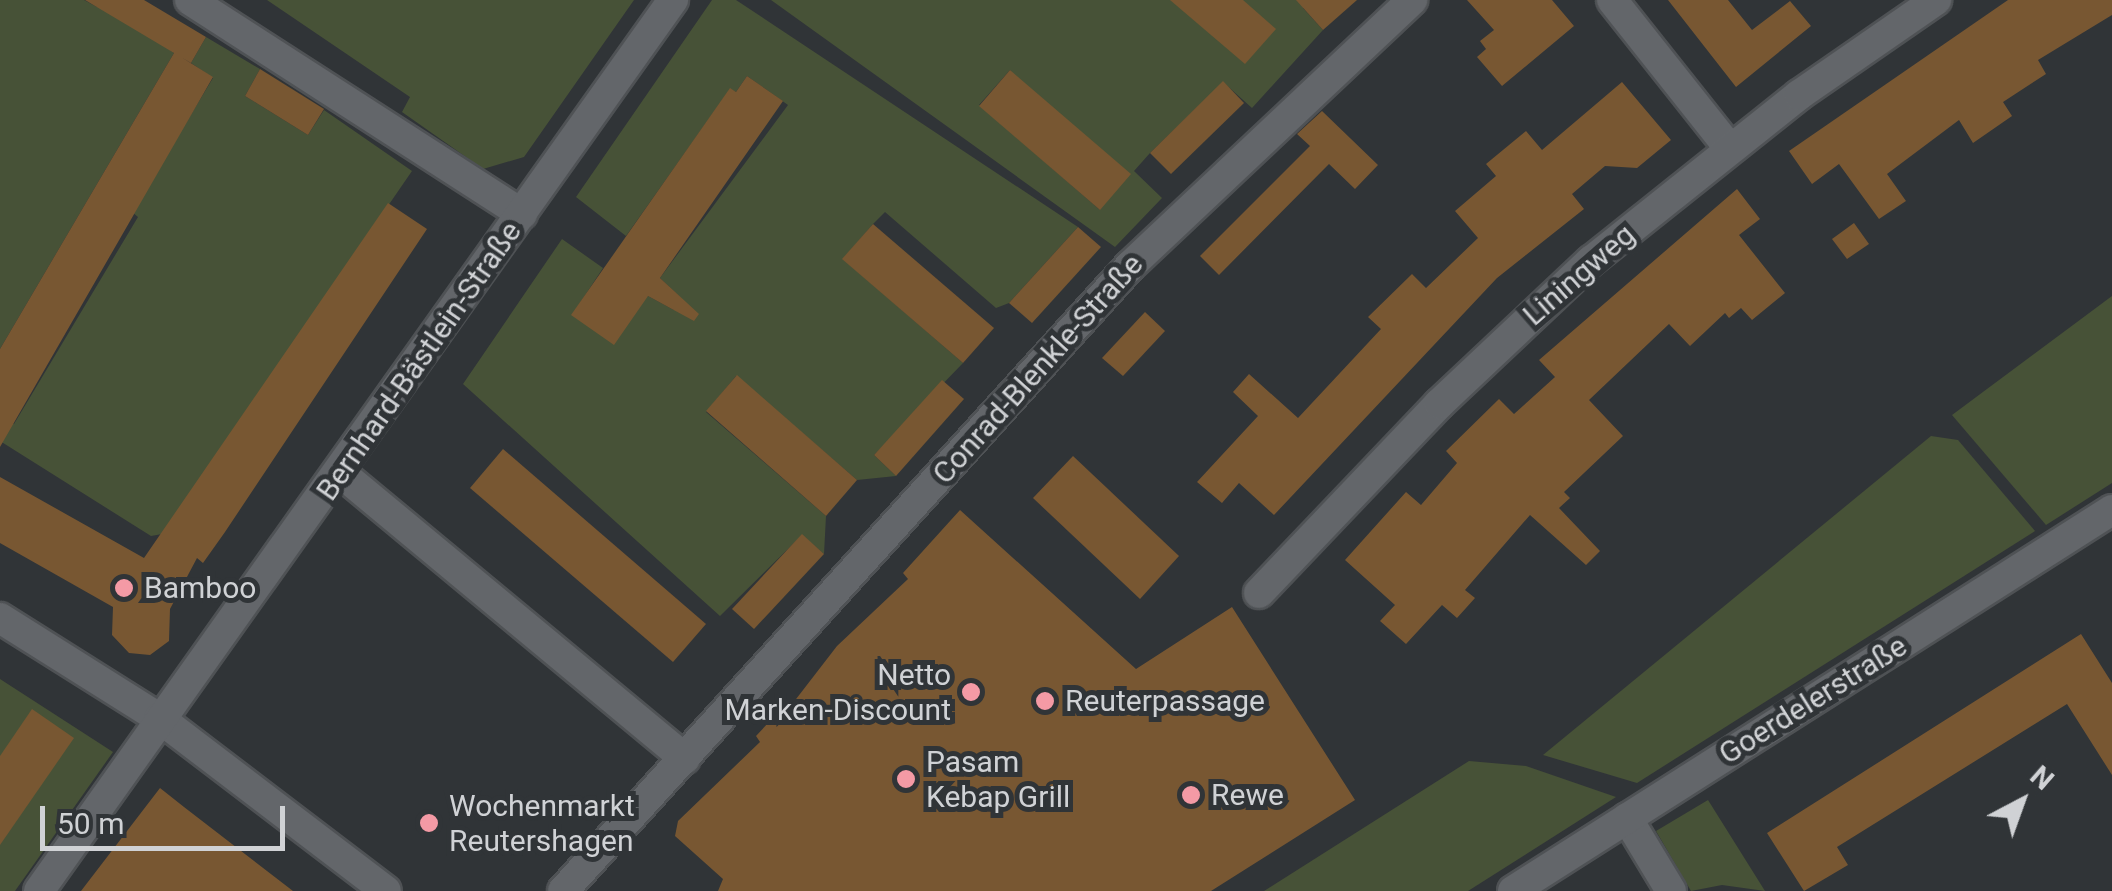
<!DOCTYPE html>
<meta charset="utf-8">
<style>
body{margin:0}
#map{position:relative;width:2112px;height:891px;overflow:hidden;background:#303437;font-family:Roboto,sans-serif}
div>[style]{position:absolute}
.green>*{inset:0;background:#475237}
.building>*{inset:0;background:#785732}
.roads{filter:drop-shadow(2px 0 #4f5255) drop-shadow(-2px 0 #4f5255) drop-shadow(0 2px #4f5255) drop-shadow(0 -2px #4f5255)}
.minor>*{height:30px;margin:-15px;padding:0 15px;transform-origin:15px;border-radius:15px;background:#63666a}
.dots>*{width:28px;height:28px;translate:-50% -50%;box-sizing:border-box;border:5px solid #303437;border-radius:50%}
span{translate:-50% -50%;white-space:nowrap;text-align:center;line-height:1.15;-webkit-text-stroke:10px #303437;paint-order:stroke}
.street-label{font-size:30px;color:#d0d2d5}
.poi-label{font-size:30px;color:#d0d2d5}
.left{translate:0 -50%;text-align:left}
.right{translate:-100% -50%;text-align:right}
.north{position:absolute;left:1972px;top:751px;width:100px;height:100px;-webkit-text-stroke:8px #303437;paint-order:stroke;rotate:41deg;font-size:28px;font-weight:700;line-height:40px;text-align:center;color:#d0d2d5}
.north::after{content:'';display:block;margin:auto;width:35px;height:45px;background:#d0d2d5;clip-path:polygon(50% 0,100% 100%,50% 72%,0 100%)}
.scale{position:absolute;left:40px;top:806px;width:245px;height:45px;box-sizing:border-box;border:5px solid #d0d2d5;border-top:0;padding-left:12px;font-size:30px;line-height:35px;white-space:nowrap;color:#d0d2d5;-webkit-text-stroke:8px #303437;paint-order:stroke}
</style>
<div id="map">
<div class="green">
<div style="clip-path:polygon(0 0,84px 0,97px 7px,101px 0,174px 53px,0 349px)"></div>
<div style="clip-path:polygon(267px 0,634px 0,524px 157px,483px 169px,402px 112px,410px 97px)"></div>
<div style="clip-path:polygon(712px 0,736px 0,1078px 227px,1009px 303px,996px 308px,885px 212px,873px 224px,843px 259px,963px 363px,874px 455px,896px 476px,857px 480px,736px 376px,706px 412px,826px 516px,824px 554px,802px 535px,720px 616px,463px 384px,562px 239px,603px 268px,572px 315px,648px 296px,674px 310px,682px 299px,660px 278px,788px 105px,747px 76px,736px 92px,730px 89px,626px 236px,576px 197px)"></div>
<div style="clip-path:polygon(evenodd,771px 0,1311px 0,1303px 8px,1323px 30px,1252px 108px,1223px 82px,1150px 153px,1134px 171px,1162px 198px,1115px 247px,771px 0,1010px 70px,1100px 210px,979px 105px,1010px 70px)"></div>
<div style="clip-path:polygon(206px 37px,260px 69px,245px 96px,308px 135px,324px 110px,412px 171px,162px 534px,151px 536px,0 441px,0 417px,14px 424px,138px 217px,132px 212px,213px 78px,191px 63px)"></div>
<div style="clip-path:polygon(2112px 296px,2112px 483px,2046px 525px,1952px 415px)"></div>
<div style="clip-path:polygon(1931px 436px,1958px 440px,2035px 531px,1637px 783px,1543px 755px)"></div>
<div style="clip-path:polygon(0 679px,113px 752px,15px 891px,0 891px)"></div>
<div style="clip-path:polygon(1469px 761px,1526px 766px,1616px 797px,1468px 891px,1264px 891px)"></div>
<div style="clip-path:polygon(1708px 800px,1765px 891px,1722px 885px,1691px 891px,1656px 831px)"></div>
</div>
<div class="building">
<div style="clip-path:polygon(85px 0,144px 0,206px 37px,191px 63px,181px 57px,213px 77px,0 447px,0 349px,174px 53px)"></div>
<div style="clip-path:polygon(1170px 0,1243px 0,1276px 29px,1245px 64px)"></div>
<div style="clip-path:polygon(1296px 0,1357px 0,1323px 30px)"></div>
<div style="clip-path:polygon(1467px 0,1552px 0,1574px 26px,1502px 86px,1477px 57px,1486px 49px,1480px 41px,1494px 30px)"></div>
<div style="clip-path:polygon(1668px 0,1728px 0,1752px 30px,1790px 1px,1811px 26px,1736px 87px)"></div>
<div style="clip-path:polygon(2008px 0,2112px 0,2112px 15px,2038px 60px,2046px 74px,2003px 102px,2012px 116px,1973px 143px,1959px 120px,1887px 174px,1906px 201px,1879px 219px,1839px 164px,1812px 184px,1789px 151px)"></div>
<div style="clip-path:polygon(260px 69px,324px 109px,308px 135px,245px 96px)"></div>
<div style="clip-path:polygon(1010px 70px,1131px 174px,1100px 210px,979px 106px)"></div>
<div style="clip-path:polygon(747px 76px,783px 101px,660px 278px,699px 314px,694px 321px,648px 296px,614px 345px,571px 315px,730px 88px,736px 92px)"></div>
<div style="clip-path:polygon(1223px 81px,1244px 103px,1171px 174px,1150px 153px)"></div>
<div style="clip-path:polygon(1622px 82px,1671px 140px,1637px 168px,1605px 166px,1572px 194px,1584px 209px,1497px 278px,1274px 515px,1239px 483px,1222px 503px,1197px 482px,1258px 416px,1233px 392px,1249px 374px,1298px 418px,1381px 329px,1368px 317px,1412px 274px,1426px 288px,1478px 238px,1455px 211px,1496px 176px,1486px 164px,1526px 131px,1542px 150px)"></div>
<div style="clip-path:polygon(1322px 111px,1378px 165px,1355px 189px,1329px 164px,1219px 275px,1200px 256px,1310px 146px,1297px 134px)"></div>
<div style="clip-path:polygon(1737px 189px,1760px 219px,1739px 235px,1785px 293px,1752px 320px,1741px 308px,1729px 318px,1725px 313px,1690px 346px,1669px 324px,1589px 400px,1623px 436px,1564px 492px,1570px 498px,1559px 508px,1600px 551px,1586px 565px,1530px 515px,1465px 590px,1475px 598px,1457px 618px,1442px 605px,1406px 644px,1380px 621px,1395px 605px,1345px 560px,1406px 492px,1421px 505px,1457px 463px,1446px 451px,1499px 399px,1514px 414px,1555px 377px,1539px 360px)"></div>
<div style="clip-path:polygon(388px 203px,427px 229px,225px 532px,203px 563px,197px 558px,170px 609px,169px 641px,150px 655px,129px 653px,112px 635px,113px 607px,0 543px,0 477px,144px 558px)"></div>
<div style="clip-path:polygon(1854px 223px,1869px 244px,1847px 259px,1832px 239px)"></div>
<div style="clip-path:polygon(873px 224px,994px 328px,963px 363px,842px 259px)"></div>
<div style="clip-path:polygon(1078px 227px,1101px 247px,1032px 323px,1009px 303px)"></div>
<div style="clip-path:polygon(1145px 312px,1165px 331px,1123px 376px,1102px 358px)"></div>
<div style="clip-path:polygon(737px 375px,857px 480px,826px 516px,706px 411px)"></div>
<div style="clip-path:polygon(942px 380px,964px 399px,896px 476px,874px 455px)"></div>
<div style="clip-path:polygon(503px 449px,706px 624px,673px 662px,470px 488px)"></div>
<div style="clip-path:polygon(1073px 456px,1179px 556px,1140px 599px,1033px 498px)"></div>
<div style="clip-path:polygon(960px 510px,1136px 669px,1232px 607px,1355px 800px,1211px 891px,718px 891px,723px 879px,675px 836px,678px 821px,760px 742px,756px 736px,769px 722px,776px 725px,837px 646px,908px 579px,903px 573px)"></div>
<div style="clip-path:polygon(802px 534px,824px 554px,754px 629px,732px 609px)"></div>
<div style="clip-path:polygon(2081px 634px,2112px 683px,2112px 775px,2067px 704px,1837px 847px,1848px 865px,1804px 891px,1767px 833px)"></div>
<div style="clip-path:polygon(32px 709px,74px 738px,0 845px,0 756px)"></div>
<div style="clip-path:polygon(160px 788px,184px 807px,293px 891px,81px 891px)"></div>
</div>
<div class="roads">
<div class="minor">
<div style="left:190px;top:0;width:395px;rotate:32.8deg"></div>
<div style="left:1612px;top:0;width:190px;rotate:51.6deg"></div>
<div style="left:341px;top:473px;width:447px;rotate:39.7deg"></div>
<div style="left:1259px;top:593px;width:261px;rotate:-46.4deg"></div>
<div style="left:1439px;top:404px;width:209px;rotate:-43.3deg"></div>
<div style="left:1591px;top:261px;width:266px;rotate:-38.6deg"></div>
<div style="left:1799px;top:95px;width:167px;rotate:-34.7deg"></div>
<div style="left:0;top:618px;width:188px;rotate:32.2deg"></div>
<div style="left:159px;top:718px;width:285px;rotate:37.3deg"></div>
<div style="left:1627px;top:818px;width:85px;rotate:58.9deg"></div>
<div style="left:39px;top:891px;width:1094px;rotate:-54.57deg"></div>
<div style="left:563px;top:891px;width:844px;rotate:-47.79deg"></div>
<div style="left:1130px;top:266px;width:388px;rotate:-43.3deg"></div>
<div style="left:1513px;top:891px;width:710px;rotate:-32.46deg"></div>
</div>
</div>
<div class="dots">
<div style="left:124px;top:588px;background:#f49aa5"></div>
<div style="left:971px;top:692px;background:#f49aa5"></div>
<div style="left:1045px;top:701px;background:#f49aa5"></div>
<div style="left:906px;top:779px;background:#f49aa5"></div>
<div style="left:1191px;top:795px;background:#f49aa5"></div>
<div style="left:429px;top:823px;background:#f49aa5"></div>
</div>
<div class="street-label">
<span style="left:1579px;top:275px;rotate:-41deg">Liningweg</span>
<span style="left:419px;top:361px;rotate:-55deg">Bernhard-Bästlein-Straße</span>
<span style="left:1038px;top:369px;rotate:-48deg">Conrad-Blenkle-Straße</span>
<span style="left:1813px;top:700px;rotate:-32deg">Goerdelerstraße</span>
</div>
<div class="poi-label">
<span class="left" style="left:144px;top:588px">Bamboo</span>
<span class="right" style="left:951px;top:692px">Netto<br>Marken-Discount</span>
<span class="left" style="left:1065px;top:701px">Reuterpassage</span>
<span class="left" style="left:926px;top:779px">Pasam<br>Kebap Grill</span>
<span class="left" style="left:1211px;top:795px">Rewe</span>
<span class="left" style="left:449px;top:823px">Wochenmarkt<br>Reutershagen</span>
</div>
<div class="north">N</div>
<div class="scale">50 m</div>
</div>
